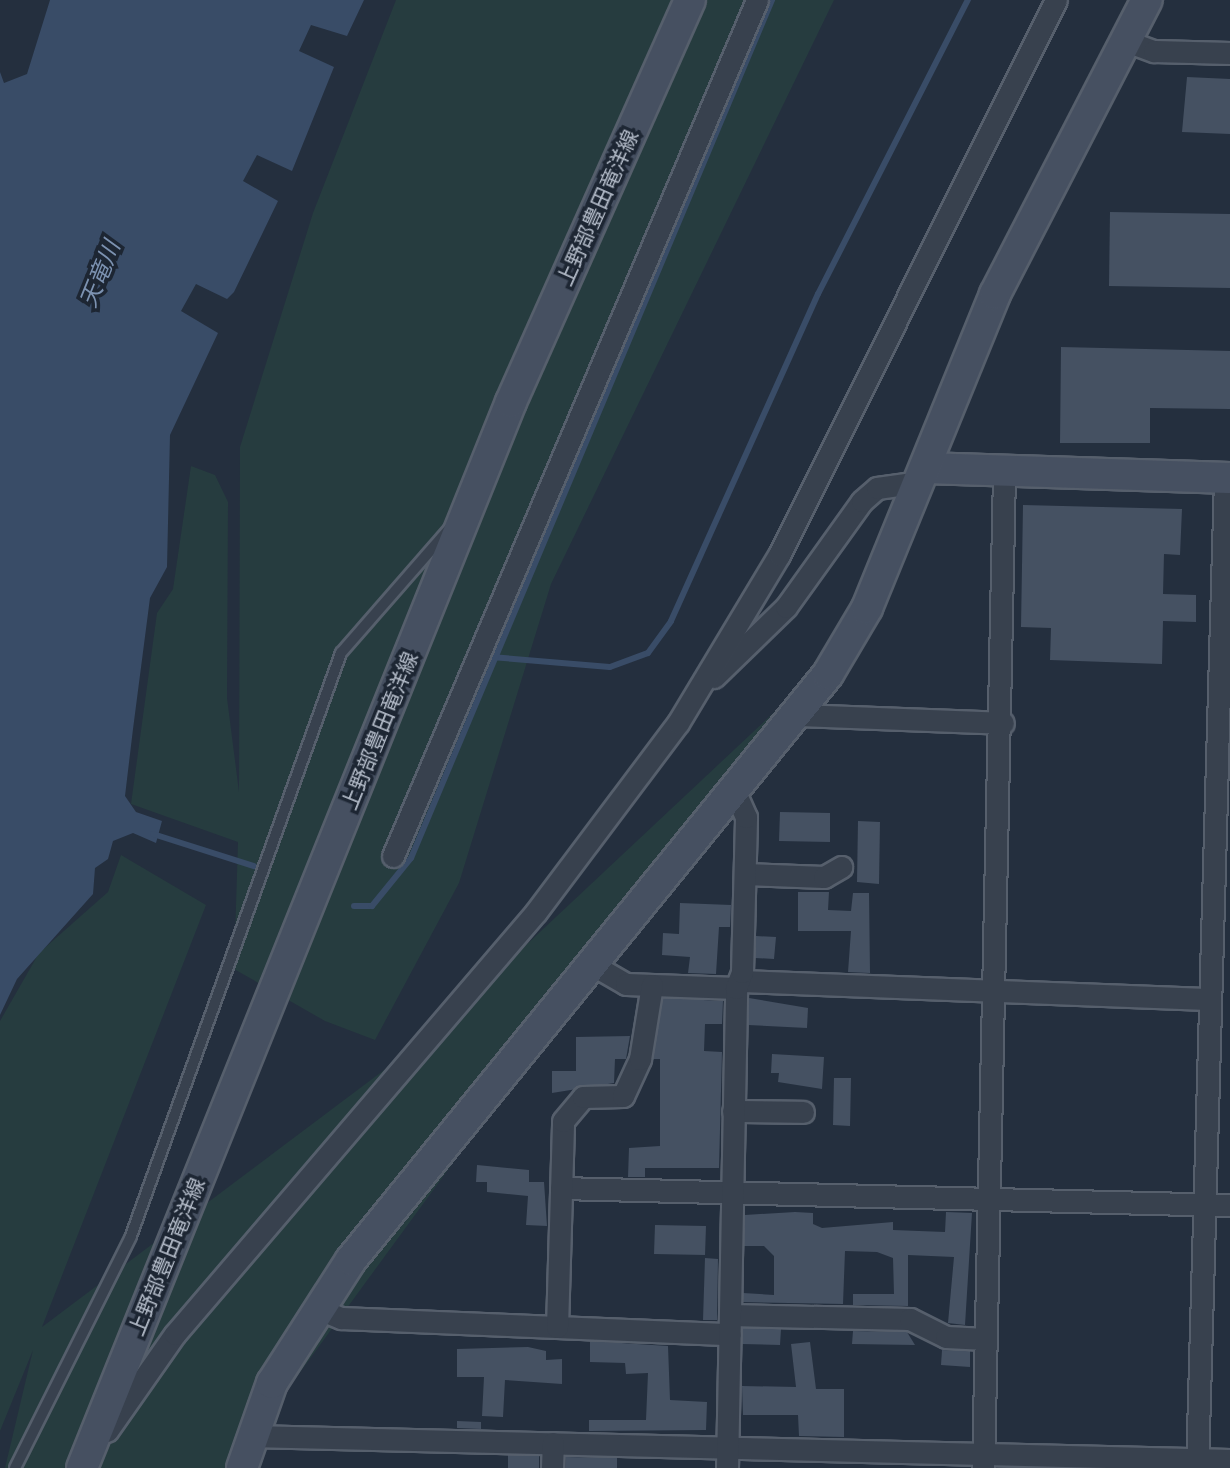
<!DOCTYPE html>
<meta charset="utf-8">
<style>
body{margin:0}
#map{position:relative;width:1230px;height:1468px;overflow:hidden;background:#242f3e;font-family:Figtree,"Noto Sans JP",sans-serif}
div>[style]{position:absolute}
.green>*{inset:0;background:#263c3f}
.water>*{inset:0;background:#394c67}
.stream>*{height:6px;margin:-3px;padding:0 3px;transform-origin:3px;border-radius:3px;background:#394c67}
.building>*{inset:0;background:#455162}
.roads{filter:drop-shadow(2px 0 #565f6c) drop-shadow(-2px 0 #565f6c) drop-shadow(0 2px #565f6c) drop-shadow(0 -2px #565f6c)}
.lane>*{height:10px;margin:-5px;padding:0 5px;transform-origin:5px;border-radius:5px;background:#38414e}
.street>*{height:21px;margin:-10.5px;padding:0 10.5px;transform-origin:10.5px;border-radius:10.5px;background:#38414e}
.secondary>*{height:30px;margin:-15px;padding:0 15px;transform-origin:15px;border-radius:15px;background:#465061}
span{translate:-50% -50%;white-space:nowrap;text-align:center;line-height:1.15;-webkit-text-stroke:7px #1d2633;paint-order:stroke}
.street-label{font-size:21px;color:#b4bcc9}
.water-label{font-size:23px;color:#7c92b1;font-style:italic}
</style>
<div id="map">
<div class="green">
<div style="clip-path:polygon(396px 0,834px 0,551px 584px,459px 883px,375px 1040px,325px 1021px,234px 969px,238px 842px,131px 804px,157px 613px,173px 589px,191px 466px,215px 475px,228px 502px,227px 698px,239px 792px,240px 447px,313px 213px)"></div>
<div style="clip-path:polygon(801px 687px,230px 1468px,5px 1468px,33px 1350px,0 1431px,0 1021px,39px 953px,108px 892px,121px 855px,206px 905px,42px 1327px,428px 1037px)"></div>
</div>
<div class="water">
<div style="clip-path:polygon(50px 0,364px 0,347px 36px,311px 25px,299px 51px,334px 67px,292px 171px,257px 155px,243px 181px,278px 201px,234px 292px,227px 299px,196px 284px,181px 311px,218px 333px,170px 435px,167px 567px,150px 598px,133px 729px,125px 796px,136px 812px,162px 821px,156px 843px,133px 833px,113px 841px,108px 859px,95px 868px,93px 894px,17px 979px,0 1015px,0 72px,4px 83px,27px 74px)"></div>
</div>
<div class="stream">
<div style="left:491px;top:657px;width:119px;rotate:4.8deg"></div>
<div style="left:610px;top:667px;width:40px;rotate:-20.2deg"></div>
<div style="left:648px;top:653px;width:39px;rotate:-54deg"></div>
<div style="left:671px;top:621px;width:359px;rotate:-65.8deg"></div>
<div style="left:818px;top:294px;width:330px;rotate:-63deg"></div>
<div style="left:153px;top:834px;width:106px;rotate:17.6deg"></div>
<div style="left:354px;top:906px;width:18px"></div>
<div style="left:372px;top:906px;width:62px;rotate:-50.9deg"></div>
<div style="left:411px;top:858px;width:931px;rotate:-67.18deg"></div>
</div>
<div class="building">
<div style="clip-path:polygon(1187px 77px,1230px 79px,1230px 134px,1182px 132px)"></div>
<div style="clip-path:polygon(1110px 212px,1230px 214px,1230px 288px,1109px 286px)"></div>
<div style="clip-path:polygon(1061px 347px,1230px 351px,1230px 409px,1150px 408px,1150px 443px,1060px 443px)"></div>
<div style="clip-path:polygon(1023px 505px,1182px 509px,1180px 555px,1164px 554px,1163px 594px,1196px 595px,1196px 622px,1163px 621px,1162px 664px,1050px 660px,1051px 628px,1021px 627px)"></div>
<div style="clip-path:polygon(780px 812px,830px 813px,830px 842px,779px 841px)"></div>
<div style="clip-path:polygon(858px 821px,880px 822px,879px 884px,857px 882px)"></div>
<div style="clip-path:polygon(798px 892px,829px 892px,828px 910px,851px 911px,853px 893px,869px 893px,870px 973px,848px 972px,851px 931px,798px 931px)"></div>
<div style="clip-path:polygon(680px 903px,731px 905px,730px 927px,719px 927px,716px 974px,688px 973px,690px 957px,662px 955px,663px 933px,679px 934px)"></div>
<div style="clip-path:polygon(756px 936px,776px 937px,774px 959px,755px 958px)"></div>
<div style="clip-path:polygon(663px 998px,723px 1001px,722px 1024px,705px 1024px,704px 1051px,722px 1052px,719px 1168px,645px 1168px,645px 1177px,628px 1177px,629px 1148px,660px 1146px,660px 1059px,653px 1059px)"></div>
<div style="clip-path:polygon(749px 998px,808px 1008px,807px 1028px,748px 1025px)"></div>
<div style="clip-path:polygon(630px 1036px,626px 1059px,615px 1059px,614px 1083px,552px 1093px,552px 1071px,576px 1071px,576px 1037px)"></div>
<div style="clip-path:polygon(772px 1054px,824px 1057px,822px 1089px,778px 1082px,779px 1073px,771px 1073px)"></div>
<div style="clip-path:polygon(834px 1078px,851px 1078px,850px 1126px,833px 1125px)"></div>
<div style="clip-path:polygon(477px 1165px,529px 1170px,529px 1182px,544px 1182px,547px 1226px,526px 1225px,528px 1196px,487px 1192px,487px 1182px,476px 1182px)"></div>
<div style="clip-path:polygon(795px 1212px,813px 1213px,813px 1224px,822px 1228px,893px 1222px,893px 1230px,945px 1232px,946px 1212px,972px 1213px,965px 1325px,948px 1323px,954px 1257px,908px 1255px,908px 1306px,853px 1305px,853px 1294px,894px 1294px,893px 1258px,877px 1252px,845px 1251px,843px 1304px,743px 1302px,743px 1293px,774px 1295px,774px 1256px,764px 1246px,744px 1246px,745px 1215px)"></div>
<div style="clip-path:polygon(655px 1225px,706px 1226px,705px 1255px,654px 1254px)"></div>
<div style="clip-path:polygon(705px 1258px,718px 1259px,717px 1320px,703px 1320px)"></div>
<div style="clip-path:polygon(743px 1328px,781px 1329px,780px 1345px,742px 1344px)"></div>
<div style="clip-path:polygon(853px 1331px,907px 1332px,915px 1345px,852px 1344px)"></div>
<div style="clip-path:polygon(590px 1341px,668px 1346px,670px 1400px,707px 1402px,706px 1430px,589px 1431px,589px 1420px,646px 1420px,648px 1373px,626px 1374px,625px 1363px,590px 1362px)"></div>
<div style="clip-path:polygon(810px 1342px,816px 1389px,844px 1389px,844px 1437px,799px 1436px,798px 1415px,743px 1415px,742px 1386px,796px 1387px,791px 1344px)"></div>
<div style="clip-path:polygon(528px 1347px,546px 1351px,546px 1360px,562px 1359px,562px 1384px,505px 1380px,503px 1417px,482px 1416px,484px 1377px,457px 1377px,457px 1349px)"></div>
<div style="clip-path:polygon(942px 1350px,970px 1351px,970px 1367px,941px 1365px)"></div>
<div style="clip-path:polygon(457px 1421px,481px 1422px,481px 1429px,457px 1428px)"></div>
<div style="clip-path:polygon(508px 1455px,539px 1456px,539px 1468px,508px 1468px)"></div>
<div style="clip-path:polygon(566px 1457px,617px 1458px,617px 1468px,565px 1468px)"></div>
</div>
<div class="roads">
<div class="lane">
<div style="left:15px;top:1468px;width:259px;rotate:-63.4deg"></div>
<div style="left:131px;top:1236px;width:620px;rotate:-70.19deg"></div>
<div style="left:341px;top:653px;width:164px;rotate:-48.9deg"></div>
</div>
<div class="street">
<div style="left:1126px;top:41px;width:30px;rotate:20deg"></div>
<div style="left:1154px;top:51px;width:76px;rotate:1.5deg"></div>
<div style="left:714px;top:677px;width:100px;rotate:-44.2deg"></div>
<div style="left:786px;top:607px;width:130px;rotate:-54.4deg"></div>
<div style="left:862px;top:501px;width:20px;rotate:-41deg"></div>
<div style="left:877px;top:488px;width:42px;rotate:-8.1deg"></div>
<div style="left:796px;top:715px;width:207px;rotate:2.2deg"></div>
<div style="left:393px;top:856px;width:930px;rotate:-66.96deg"></div>
<div style="left:745px;top:874px;width:79px;rotate:2.2deg"></div>
<div style="left:824px;top:877px;width:20px;rotate:-30deg"></div>
<div style="left:593px;top:965px;width:38px;rotate:30deg"></div>
<div style="left:626px;top:984px;width:110px;rotate:2.1deg"></div>
<div style="left:739px;top:981px;width:470px;rotate:2.2deg"></div>
<div style="left:733px;top:1111px;width:70px;rotate:0.8deg"></div>
<div style="left:561px;top:1188px;width:669px;rotate:1.46deg"></div>
<div style="left:317px;top:1308px;width:26px;rotate:23deg"></div>
<div style="left:341px;top:1318px;width:389px;rotate:2.4deg"></div>
<div style="left:730px;top:1315px;width:180px;rotate:1.3deg"></div>
<div style="left:910px;top:1319px;width:40px;rotate:26.6deg"></div>
<div style="left:946px;top:1337px;width:40px;rotate:2.9deg"></div>
<div style="left:557px;top:1327px;width:206px;rotate:-88.3deg"></div>
<div style="left:563px;top:1121px;width:31px;rotate:-50deg"></div>
<div style="left:583px;top:1097px;width:40px;rotate:-1.4deg"></div>
<div style="left:623px;top:1096px;width:41px;rotate:-65.3deg"></div>
<div style="left:640px;top:1059px;width:75px;rotate:-80.8deg"></div>
<div style="left:107px;top:1431px;width:118px;rotate:-55deg"></div>
<div style="left:175px;top:1334px;width:555px;rotate:-49.45deg"></div>
<div style="left:536px;top:912px;width:236px;rotate:-53.1deg"></div>
<div style="left:678px;top:723px;width:196px;rotate:-59deg"></div>
<div style="left:779px;top:555px;width:620px;rotate:-63.48deg"></div>
<div style="left:251px;top:1436px;width:979px;rotate:1.4deg"></div>
<div style="left:552px;top:1468px;width:25px;rotate:-88deg"></div>
<div style="left:727px;top:1468px;width:480px;rotate:-88.9deg"></div>
<div style="left:736px;top:988px;width:17px;rotate:-69deg"></div>
<div style="left:742px;top:972px;width:155px;rotate:-88.5deg"></div>
<div style="left:746px;top:817px;width:27px;rotate:-114deg"></div>
<div style="left:983px;top:1468px;width:993px;rotate:-88.79deg"></div>
<div style="left:1197px;top:1468px;width:990px;rotate:-88.38deg"></div>
</div>
<div class="secondary">
<div style="left:925px;top:468px;width:305px;rotate:1.9deg"></div>
<div style="left:82px;top:1468px;width:1149px;rotate:-68.08deg"></div>
<div style="left:511px;top:402px;width:440px;rotate:-66deg"></div>
<div style="left:242px;top:1468px;width:90px;rotate:-70.6deg"></div>
<div style="left:272px;top:1383px;width:146px;rotate:-57.3deg"></div>
<div style="left:351px;top:1260px;width:756px;rotate:-50.85deg"></div>
<div style="left:828px;top:674px;width:77px;rotate:-59.4deg"></div>
<div style="left:867px;top:608px;width:339px;rotate:-67.8deg"></div>
<div style="left:995px;top:294px;width:331px;rotate:-62.7deg"></div>
</div>
</div>
<div class="street-label">
<span style="left:598px;top:208px;rotate:-66deg">上野部豊田竜洋線</span>
<span style="left:380px;top:731px;rotate:-68deg">上野部豊田竜洋線</span>
<span style="left:167px;top:1257px;rotate:-68deg">上野部豊田竜洋線</span>
</div>
<div class="water-label">
<span style="left:100px;top:274px;rotate:-68deg">天竜川</span>
</div>
</div>
